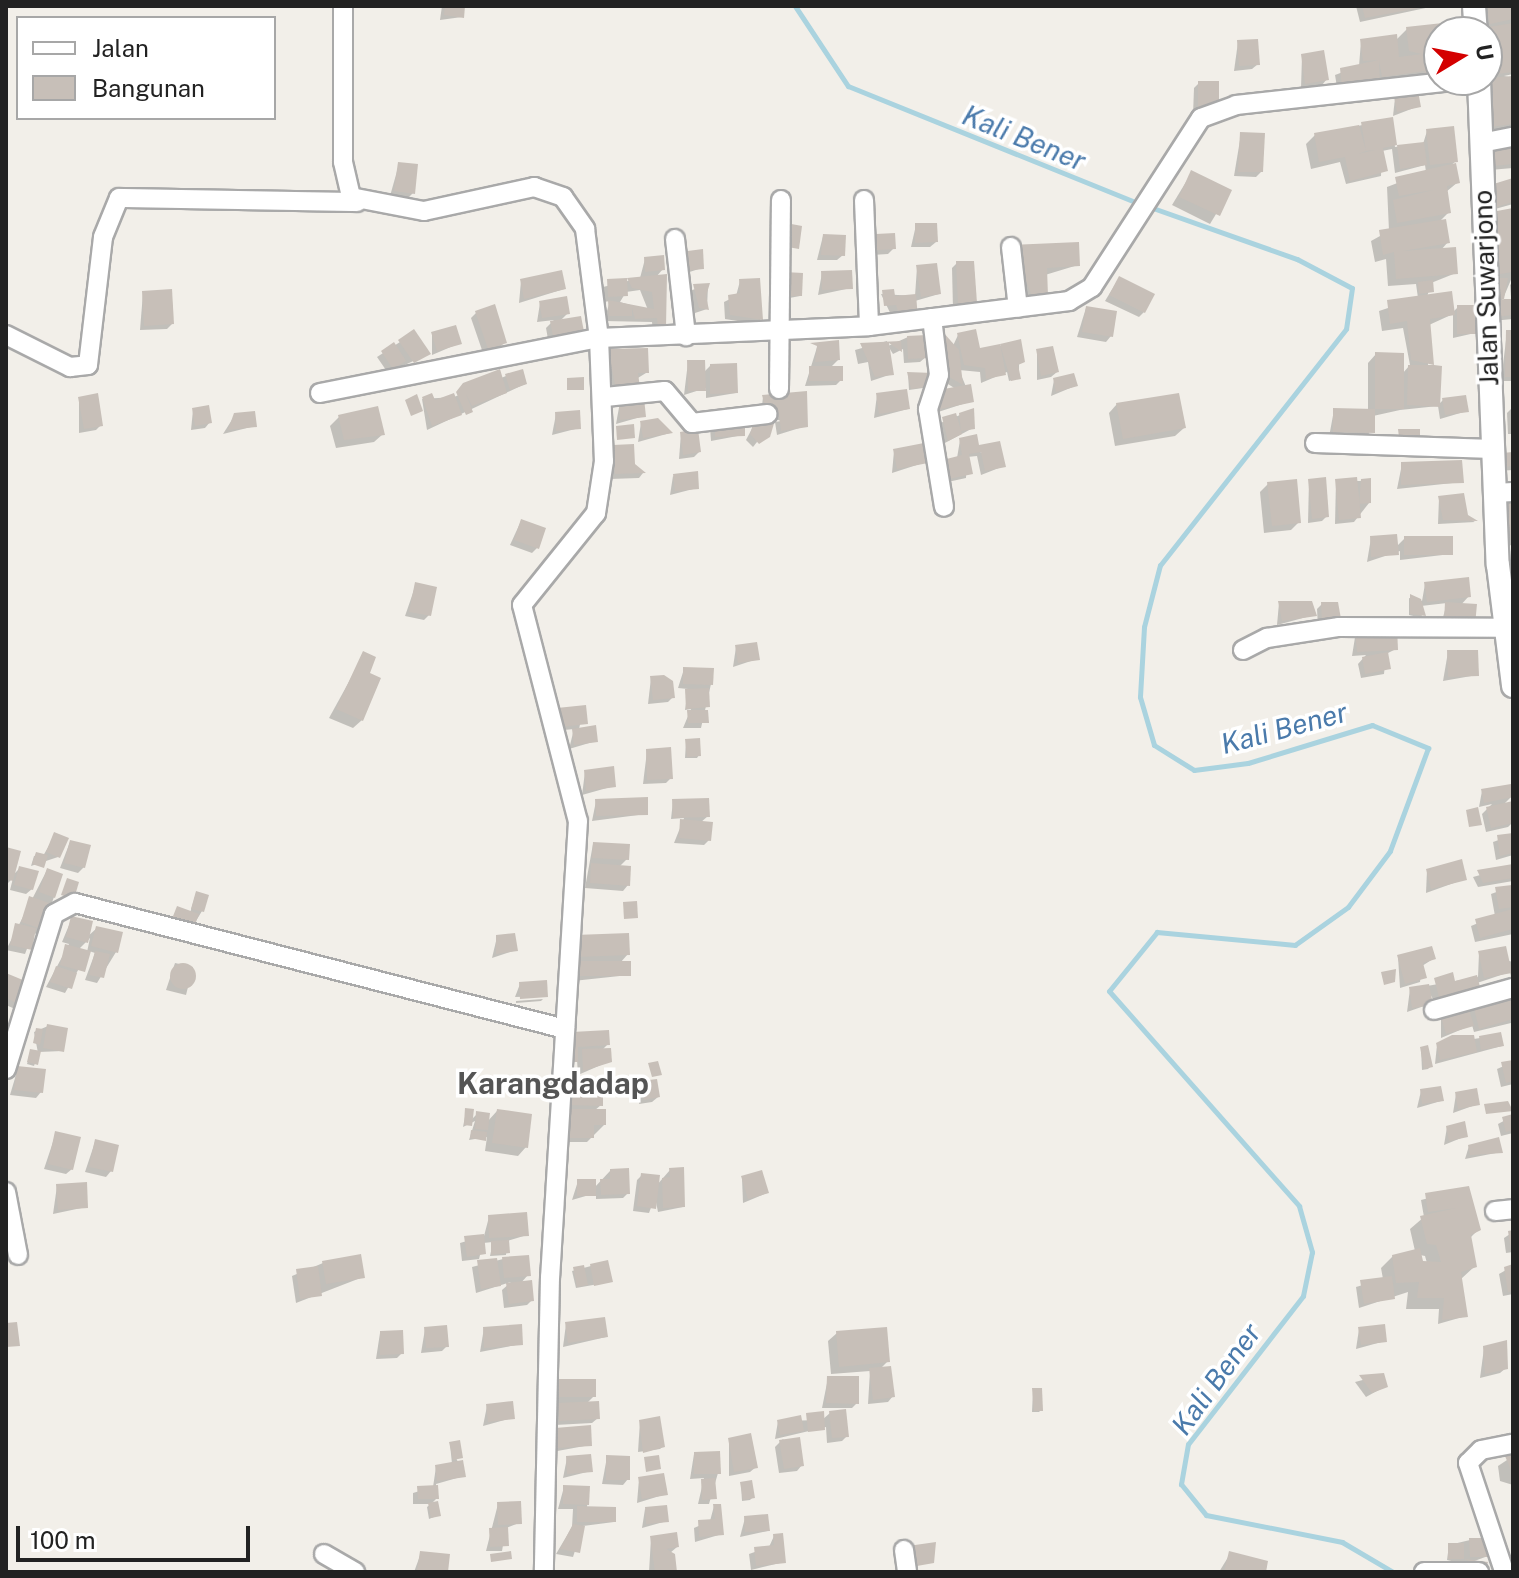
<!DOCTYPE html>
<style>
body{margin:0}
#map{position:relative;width:1519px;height:1578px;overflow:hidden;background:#f2efe9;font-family:"Public Sans",sans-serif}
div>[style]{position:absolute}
.shadow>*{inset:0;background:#0003}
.stream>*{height:5px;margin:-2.5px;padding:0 2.5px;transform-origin:2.5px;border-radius:2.5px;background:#aad3df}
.building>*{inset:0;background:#c7bfb8}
.round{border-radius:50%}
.roads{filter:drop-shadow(2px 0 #a9a9a9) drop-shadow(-2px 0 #a9a9a9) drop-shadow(0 2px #a9a9a9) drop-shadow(0 -2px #a9a9a9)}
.minor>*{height:18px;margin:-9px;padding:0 9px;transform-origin:9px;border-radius:9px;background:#fff}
.tertiary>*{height:22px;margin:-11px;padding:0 11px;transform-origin:11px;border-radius:11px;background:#fff}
span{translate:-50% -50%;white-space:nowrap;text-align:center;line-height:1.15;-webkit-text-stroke:7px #fff;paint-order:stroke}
.street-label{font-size:26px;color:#222}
.water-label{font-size:28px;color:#4a7aab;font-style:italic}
.quarter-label{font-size:30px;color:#555;font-weight:700}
.frame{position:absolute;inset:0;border:8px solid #222;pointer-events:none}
.legend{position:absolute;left:16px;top:16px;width:260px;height:104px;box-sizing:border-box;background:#fff;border:2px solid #a7a7a7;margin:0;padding:10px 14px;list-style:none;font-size:24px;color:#222}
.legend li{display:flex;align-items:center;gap:16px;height:40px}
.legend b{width:40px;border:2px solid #a7a7a7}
.north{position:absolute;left:1423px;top:16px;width:80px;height:80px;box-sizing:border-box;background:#fff;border:2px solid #a7a7a7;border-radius:50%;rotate:80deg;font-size:22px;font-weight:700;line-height:32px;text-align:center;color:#222}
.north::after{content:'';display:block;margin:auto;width:28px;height:36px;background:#d40000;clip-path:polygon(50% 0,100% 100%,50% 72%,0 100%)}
.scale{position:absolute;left:16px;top:1526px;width:234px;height:36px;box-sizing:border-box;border:4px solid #222;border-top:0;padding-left:10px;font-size:24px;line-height:28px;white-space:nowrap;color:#222;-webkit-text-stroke:6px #fff;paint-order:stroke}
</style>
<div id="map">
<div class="shadow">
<div style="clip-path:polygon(442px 6px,463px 6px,462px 17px,440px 20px)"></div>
<div style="clip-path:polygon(1356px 6px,1435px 6px,1360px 22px)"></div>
<div style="clip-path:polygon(1482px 6px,1513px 6px,1513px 74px,1504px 76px,1513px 78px,1513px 127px,1485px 131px,1493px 80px)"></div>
<div style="clip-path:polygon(1407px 29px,1451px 32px,1439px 32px,1439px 80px,1338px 93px,1335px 75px,1359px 66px,1361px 41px,1395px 41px)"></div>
<div style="clip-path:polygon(1238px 42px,1258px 64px,1252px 69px,1234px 71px)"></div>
<div style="clip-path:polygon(1302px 56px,1327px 79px,1322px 85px,1301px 88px)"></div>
<div style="clip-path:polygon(1199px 83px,1217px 102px,1193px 115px,1194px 88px)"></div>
<div style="clip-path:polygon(1395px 98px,1419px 106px,1393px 116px)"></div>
<div style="clip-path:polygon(1391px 119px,1395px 147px,1423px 144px,1427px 131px,1456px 161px,1449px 167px,1458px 182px,1446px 192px,1449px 212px,1440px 221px,1448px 242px,1441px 250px,1456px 273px,1431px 283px,1427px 297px,1453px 312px,1458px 307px,1475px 333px,1453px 338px,1453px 314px,1429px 325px,1428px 368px,1438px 405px,1443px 400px,1467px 411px,1440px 419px,1438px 406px,1400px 410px,1373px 416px,1368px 437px,1329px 437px,1334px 410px,1368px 411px,1368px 363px,1376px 354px,1402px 374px,1410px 365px,1403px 328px,1382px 331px,1379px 311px,1418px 298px,1416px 284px,1388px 286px,1386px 259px,1375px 262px,1371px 241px,1389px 231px,1387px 187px,1426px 172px,1425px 165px,1395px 173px,1392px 149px,1382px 151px,1381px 176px,1346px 184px,1340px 162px,1311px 169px,1306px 144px,1315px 135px)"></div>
<div style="clip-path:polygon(1241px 134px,1261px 172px,1256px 177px,1234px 176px)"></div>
<div style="clip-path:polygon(1513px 146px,1513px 168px,1490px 170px,1487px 152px)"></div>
<div style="clip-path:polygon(399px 164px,413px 193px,408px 198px,390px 196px)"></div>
<div style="clip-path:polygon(1192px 172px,1230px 191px,1210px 224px,1172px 205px)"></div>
<div style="clip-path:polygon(1513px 180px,1513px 204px,1488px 211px)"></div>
<div style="clip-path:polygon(1513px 210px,1513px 275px,1502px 301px,1513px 301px,1513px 319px,1492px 321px,1493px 219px)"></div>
<div style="clip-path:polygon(916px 225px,936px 242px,930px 247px,911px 247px)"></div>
<div style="clip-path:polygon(823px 236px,843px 255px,837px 260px,817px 260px)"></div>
<div style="clip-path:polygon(877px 236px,894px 248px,888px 254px,872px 255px)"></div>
<div style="clip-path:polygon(681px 254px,702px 268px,677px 276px)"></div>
<div style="clip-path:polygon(1006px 255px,1078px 265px,1045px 275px,1046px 295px,1024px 304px)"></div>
<div style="clip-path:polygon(evenodd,645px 259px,663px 269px,656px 277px,664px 326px,653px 332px,652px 322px,604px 321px,610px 301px,604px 302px,603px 287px,640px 278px,645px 259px,640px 290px,648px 310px,620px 302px,626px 292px,640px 290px)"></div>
<div style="clip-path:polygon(957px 263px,975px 302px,953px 309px,952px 268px)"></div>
<div style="clip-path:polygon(917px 267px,939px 294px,915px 301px,896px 325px,881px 294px,915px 296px)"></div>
<div style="clip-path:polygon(822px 273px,851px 288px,818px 295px)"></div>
<div style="clip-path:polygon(801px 275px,800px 296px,779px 300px)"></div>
<div style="clip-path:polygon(1119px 278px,1144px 312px,1139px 317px,1105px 301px)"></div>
<div style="clip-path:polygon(521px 281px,564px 289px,519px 303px)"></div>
<div style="clip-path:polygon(740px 281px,761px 319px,756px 324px,725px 319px,724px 302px,736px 296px)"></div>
<div style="clip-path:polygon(1513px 282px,1513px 297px,1511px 297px,1510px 285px)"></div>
<div style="clip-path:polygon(708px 285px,707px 309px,695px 313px,689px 291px)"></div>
<div style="clip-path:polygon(143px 293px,172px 324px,167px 329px,140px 330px)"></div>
<div style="clip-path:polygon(540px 303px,568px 313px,560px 321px,580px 318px,549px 345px,546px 328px,554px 320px,537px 322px)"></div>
<div style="clip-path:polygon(1086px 308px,1111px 336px,1106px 342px,1077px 337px)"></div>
<div style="clip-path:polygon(476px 313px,505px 342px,500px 347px,483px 353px,471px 318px)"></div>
<div style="clip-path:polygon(1507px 332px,1513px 332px,1513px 381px,1501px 381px)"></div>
<div style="clip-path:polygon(432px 334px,460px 343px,432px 355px)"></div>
<div style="clip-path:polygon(958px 335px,979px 351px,1019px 341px,1019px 378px,1009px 381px,1007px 372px,981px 383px,980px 372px,959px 370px,972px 401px,932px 414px,956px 389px,938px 378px)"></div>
<div style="clip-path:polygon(908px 337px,926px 357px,920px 362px,904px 363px,903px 349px,893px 354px,888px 346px)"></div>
<div style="clip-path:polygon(887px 341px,892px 374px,871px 381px,868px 362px,858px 364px,855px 350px)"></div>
<div style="clip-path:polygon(400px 342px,428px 354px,388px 373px,377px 357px)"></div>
<div style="clip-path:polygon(818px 344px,838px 360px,830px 368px,841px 380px,836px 385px,805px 386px)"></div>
<div style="clip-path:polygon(609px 351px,646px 373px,612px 394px,604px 356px)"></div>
<div style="clip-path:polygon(1037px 351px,1057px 372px,1051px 377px,1037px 380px)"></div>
<div style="clip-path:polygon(688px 362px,703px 373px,710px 366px,736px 393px,706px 398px,706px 388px,684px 395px)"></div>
<div style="clip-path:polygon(908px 374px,930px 387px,909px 390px)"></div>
<div style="clip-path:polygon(506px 376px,525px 384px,427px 430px,422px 399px,454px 397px)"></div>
<div style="clip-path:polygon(1054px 380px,1075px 386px,1051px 396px)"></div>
<div style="clip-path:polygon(877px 395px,908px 409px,874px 418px)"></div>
<div style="clip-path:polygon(763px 397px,806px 426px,777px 435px,775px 422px,781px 421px,761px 414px)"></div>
<div style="clip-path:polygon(79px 398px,101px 425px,96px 430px,79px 433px)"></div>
<div style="clip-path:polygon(620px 402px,644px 416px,616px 424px)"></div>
<div style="clip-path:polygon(1117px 404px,1184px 428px,1175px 436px,1115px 446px,1109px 413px)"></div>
<div style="clip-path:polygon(1513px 407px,1513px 434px,1508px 434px,1507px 413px)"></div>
<div style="clip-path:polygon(193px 410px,210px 422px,205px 428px,191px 430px)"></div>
<div style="clip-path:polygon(556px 414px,579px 428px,552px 435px)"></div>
<div style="clip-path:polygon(235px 415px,255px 426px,223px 434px)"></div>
<div style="clip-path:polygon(960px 415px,973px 428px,943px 444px,938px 424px)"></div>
<div style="clip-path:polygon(339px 417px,383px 434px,374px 442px,336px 448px,330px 426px)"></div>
<div style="clip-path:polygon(641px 423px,670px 433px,638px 442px)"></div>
<div style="clip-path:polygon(755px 423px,757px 442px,753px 447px,746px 440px)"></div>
<div style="clip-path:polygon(710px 427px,743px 435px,711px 441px)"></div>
<div style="clip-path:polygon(681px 433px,699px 452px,694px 457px,679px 459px)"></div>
<div style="clip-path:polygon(960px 440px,1004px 466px,981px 475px,977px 456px,967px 457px,966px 478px,934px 485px,957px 458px)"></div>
<div style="clip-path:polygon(614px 447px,643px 473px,639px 478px,610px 479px)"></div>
<div style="clip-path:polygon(894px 451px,926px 462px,892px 473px)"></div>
<div style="clip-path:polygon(1513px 454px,1513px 470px,1498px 471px)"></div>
<div style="clip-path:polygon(1402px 464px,1462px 482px,1397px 489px)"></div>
<div style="clip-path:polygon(673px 476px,697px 488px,670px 495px)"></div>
<div style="clip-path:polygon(1309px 481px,1327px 516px,1322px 521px,1308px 523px)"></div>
<div style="clip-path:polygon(1336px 481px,1361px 481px,1369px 503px,1354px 522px,1335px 524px)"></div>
<div style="clip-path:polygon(1268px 484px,1299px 522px,1291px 530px,1264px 533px,1260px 492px)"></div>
<div style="clip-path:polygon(1439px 498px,1466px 517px,1475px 522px,1438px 524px)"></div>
<div style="clip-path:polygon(1513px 499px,1513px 545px,1503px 546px,1498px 508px)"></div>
<div style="clip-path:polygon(521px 521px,537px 548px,532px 553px,510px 545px)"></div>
<div style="clip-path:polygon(1371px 538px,1396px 547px,1405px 538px,1451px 554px,1400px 560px,1400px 551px,1367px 562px)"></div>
<div style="clip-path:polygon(416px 584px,429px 615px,424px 620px,405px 616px)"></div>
<div style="clip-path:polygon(1425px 584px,1469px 596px,1440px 628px,1447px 603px,1421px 606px,1422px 618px,1409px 615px,1409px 598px,1422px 601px)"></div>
<div style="clip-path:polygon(1279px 603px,1314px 615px,1277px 625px)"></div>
<div style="clip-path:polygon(1322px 604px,1336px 604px,1318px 627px,1317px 609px)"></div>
<div style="clip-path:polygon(1356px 631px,1396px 649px,1386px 654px,1384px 674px,1361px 678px,1358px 664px,1366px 655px,1352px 656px)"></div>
<div style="clip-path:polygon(736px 647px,757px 659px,733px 667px)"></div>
<div style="clip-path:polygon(1448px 652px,1477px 675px,1443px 681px)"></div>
<div style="clip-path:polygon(356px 669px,367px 674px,362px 720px,353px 728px,329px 718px)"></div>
<div style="clip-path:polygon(684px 669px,711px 684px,701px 728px,683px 728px,691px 709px,685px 710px,688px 689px,678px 688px)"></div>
<div style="clip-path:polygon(651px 678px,673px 697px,668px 702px,648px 704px)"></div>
<div style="clip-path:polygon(584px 707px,579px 729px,596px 741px,569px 749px,574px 729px,554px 731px)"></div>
<div style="clip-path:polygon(686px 741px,699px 755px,697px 758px,685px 758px)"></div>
<div style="clip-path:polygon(647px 751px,671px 778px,666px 783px,643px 784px)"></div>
<div style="clip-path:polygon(585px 772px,614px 786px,582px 795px)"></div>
<div style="clip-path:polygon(1482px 791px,1511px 797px,1502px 806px,1513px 822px,1508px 827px,1486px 832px,1482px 814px,1492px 804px,1479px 807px)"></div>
<div style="clip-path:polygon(596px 801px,646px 814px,592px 821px)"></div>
<div style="clip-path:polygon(673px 801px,708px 816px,700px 823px,709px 840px,704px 845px,674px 843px,684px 818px,671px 819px)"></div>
<div style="clip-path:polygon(55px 835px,58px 857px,31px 866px,34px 856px,43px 856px)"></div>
<div style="clip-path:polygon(1513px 835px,1513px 855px,1496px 860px,1493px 842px)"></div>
<div style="clip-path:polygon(70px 842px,84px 867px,78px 873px,60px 868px)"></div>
<div style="clip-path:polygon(593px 844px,627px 859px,619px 867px,628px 885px,623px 891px,585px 888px)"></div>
<div style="clip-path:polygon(6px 849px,12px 876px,20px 868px,32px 889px,26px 894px,10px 890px,13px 878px,6px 885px)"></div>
<div style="clip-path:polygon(1513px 866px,1513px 881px,1478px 887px,1473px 877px)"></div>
<div style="clip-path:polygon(47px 870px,54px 897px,40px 935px,33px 933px,25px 954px,6px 950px)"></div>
<div style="clip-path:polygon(1427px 870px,1465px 879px,1426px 893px)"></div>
<div style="clip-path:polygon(1510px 887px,1513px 934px,1475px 942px,1471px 926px,1495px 916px,1491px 894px)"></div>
<div style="clip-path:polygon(196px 893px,202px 911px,190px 931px,166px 929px,178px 908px,190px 913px)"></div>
<div style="clip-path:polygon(evenodd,72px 918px,87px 937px,97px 928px,116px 952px,97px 983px,85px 980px,95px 953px,89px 951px,65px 993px,46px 987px,69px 944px,62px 942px,72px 918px,90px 938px,87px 952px,78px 950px,90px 938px)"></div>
<div style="clip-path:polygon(497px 937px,516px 950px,492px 958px)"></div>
<div style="clip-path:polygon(567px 945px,628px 954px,620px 963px,629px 975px,573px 981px)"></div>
<div style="clip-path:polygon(1479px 953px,1513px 962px,1513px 985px,1510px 972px,1477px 983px,1480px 994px,1434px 1001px,1428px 990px,1430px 1004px,1407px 1012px,1410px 989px,1478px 977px)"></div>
<div style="clip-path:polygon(1398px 957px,1433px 959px,1422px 966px,1420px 982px,1400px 988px)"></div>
<div style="clip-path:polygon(175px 963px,193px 967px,186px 995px,166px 990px)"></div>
<div style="clip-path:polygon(6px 975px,20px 1004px,15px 1009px,6px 1005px)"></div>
<div style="clip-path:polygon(520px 984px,546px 996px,515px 997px)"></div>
<div style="clip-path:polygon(1510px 996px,1511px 1023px,1474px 1032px,1472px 1025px,1441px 1038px,1441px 1015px)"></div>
<div style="clip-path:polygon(543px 999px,541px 1001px,516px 1003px,516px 1001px)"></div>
<div style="clip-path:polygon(48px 1026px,62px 1051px,39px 1052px,34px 1066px,27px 1064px,31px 1051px,38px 1053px,34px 1032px)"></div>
<div style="clip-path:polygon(1480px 1038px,1502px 1046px,1435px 1064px,1437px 1045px)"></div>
<div style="clip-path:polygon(568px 1039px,608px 1044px,602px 1050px,610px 1061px,578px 1075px,577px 1060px,567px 1064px)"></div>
<div style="clip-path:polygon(1421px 1049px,1430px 1067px,1428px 1069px,1422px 1070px)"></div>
<div style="clip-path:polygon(1513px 1062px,1513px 1084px,1501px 1087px,1497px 1069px)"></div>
<div style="clip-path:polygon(18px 1068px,41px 1092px,36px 1098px,10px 1095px)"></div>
<div style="clip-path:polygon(642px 1083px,658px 1097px,652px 1102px,639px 1104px)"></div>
<div style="clip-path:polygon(1421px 1091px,1441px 1101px,1417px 1108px)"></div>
<div style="clip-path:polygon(1456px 1094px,1478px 1104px,1453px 1113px)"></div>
<div style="clip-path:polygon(563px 1095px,601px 1105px,594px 1111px,604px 1125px,587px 1142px,565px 1142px)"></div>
<div style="clip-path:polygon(466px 1111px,471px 1120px,477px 1114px,487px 1122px,497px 1111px,526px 1147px,518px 1156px,485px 1151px,487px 1137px,469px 1140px,475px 1121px,463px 1127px)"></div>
<div style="clip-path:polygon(1513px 1116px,1513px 1133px,1501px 1136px,1498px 1124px)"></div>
<div style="clip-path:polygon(1447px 1127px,1466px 1136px,1444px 1145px)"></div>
<div style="clip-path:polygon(56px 1133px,72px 1169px,66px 1174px,44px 1169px)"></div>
<div style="clip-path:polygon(95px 1142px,111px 1171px,106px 1177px,85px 1172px)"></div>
<div style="clip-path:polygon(1469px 1146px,1501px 1152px,1465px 1159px)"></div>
<div style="clip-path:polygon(670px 1170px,683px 1207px,658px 1212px,655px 1197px,649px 1213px,633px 1211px,637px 1180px,642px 1175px,656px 1186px)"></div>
<div style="clip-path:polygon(610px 1171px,628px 1193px,623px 1198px,596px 1199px,596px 1193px,572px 1200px,578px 1181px,594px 1188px)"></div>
<div style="clip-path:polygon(742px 1178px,767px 1193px,743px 1203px)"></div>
<div style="clip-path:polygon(57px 1186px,86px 1207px,53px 1214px)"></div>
<div style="clip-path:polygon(evenodd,1468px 1188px,1478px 1230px,1470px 1238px,1474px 1267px,1461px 1279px,1466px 1316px,1438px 1324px,1439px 1309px,1406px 1309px,1408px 1292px,1359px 1308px,1356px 1287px,1383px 1279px,1381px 1268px,1393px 1256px,1415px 1251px,1410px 1229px,1424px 1217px,1421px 1200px,1468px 1188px,1420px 1255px,1425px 1256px,1427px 1263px,1422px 1263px,1420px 1255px)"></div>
<div style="clip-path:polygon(489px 1217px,527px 1235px,507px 1241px,506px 1255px,490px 1256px,493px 1242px,483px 1243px,479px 1259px,462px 1261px,460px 1243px,484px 1236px)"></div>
<div style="clip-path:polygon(1513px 1232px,1513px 1252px,1506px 1253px,1504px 1238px)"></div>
<div style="clip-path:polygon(503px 1259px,528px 1275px,520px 1284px,532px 1300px,527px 1305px,504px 1308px,502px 1290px,511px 1282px,476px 1293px,472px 1267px)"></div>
<div style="clip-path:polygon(323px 1263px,363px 1277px,296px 1303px,292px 1276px)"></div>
<div style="clip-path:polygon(591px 1266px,610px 1282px,576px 1288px,572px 1271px)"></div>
<div style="clip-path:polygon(1513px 1266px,1513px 1294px,1503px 1296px,1499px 1274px)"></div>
<div style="clip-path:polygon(566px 1324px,606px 1337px,563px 1347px)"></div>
<div style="clip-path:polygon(484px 1328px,521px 1344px,480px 1352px)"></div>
<div style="clip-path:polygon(425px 1329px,447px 1346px,442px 1351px,421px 1353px)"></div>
<div style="clip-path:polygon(1359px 1329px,1385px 1341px,1356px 1349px)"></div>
<div style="clip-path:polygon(380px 1333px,402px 1353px,397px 1358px,376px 1359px)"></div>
<div style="clip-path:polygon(837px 1333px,887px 1362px,880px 1369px,893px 1396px,888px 1402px,868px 1404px,870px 1371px,831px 1374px,828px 1341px)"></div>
<div style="clip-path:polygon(1484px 1348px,1506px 1368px,1500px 1373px,1480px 1378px)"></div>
<div style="clip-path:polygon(1382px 1375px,1386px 1386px,1366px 1397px,1355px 1382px)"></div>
<div style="clip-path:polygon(828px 1378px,857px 1403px,852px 1408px,822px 1408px)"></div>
<div style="clip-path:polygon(560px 1381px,594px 1396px,587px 1403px,598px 1418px,592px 1423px,555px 1425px)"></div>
<div style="clip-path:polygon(1033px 1390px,1041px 1410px,1039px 1412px,1032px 1412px)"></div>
<div style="clip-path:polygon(487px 1406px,512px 1418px,483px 1426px)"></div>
<div style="clip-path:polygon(830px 1413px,847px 1436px,842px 1441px,827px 1443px,826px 1427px,775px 1439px,778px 1421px,822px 1420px)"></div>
<div style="clip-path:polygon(640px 1421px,663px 1446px,660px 1449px,638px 1452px)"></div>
<div style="clip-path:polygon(551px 1435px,590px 1445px,552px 1452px)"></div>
<div style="clip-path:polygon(729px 1439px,756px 1467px,750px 1472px,729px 1476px)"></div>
<div style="clip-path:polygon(783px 1439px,802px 1465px,797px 1471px,779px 1473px,775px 1447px)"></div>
<div style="clip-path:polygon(450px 1444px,464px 1476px,436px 1484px,437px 1498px,430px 1505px,439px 1515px,429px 1519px,427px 1507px,431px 1504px,413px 1504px,413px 1493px,433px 1487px,436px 1467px,452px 1464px)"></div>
<div style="clip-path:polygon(694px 1454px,718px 1473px,709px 1504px,698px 1504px,704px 1478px,690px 1479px)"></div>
<div style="clip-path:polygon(1513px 1456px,1513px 1485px,1500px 1481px,1498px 1466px)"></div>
<div style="clip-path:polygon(607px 1457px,628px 1479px,623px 1485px,602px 1484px)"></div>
<div style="clip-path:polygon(567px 1458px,591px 1471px,563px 1478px)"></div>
<div style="clip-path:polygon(639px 1479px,666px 1494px,637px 1503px)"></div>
<div style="clip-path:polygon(741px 1484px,752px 1498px,750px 1500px,742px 1501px)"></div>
<div style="clip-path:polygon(564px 1487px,588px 1488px,587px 1508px,614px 1522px,583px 1526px,573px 1557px,556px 1554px,572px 1527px,573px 1509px,558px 1509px)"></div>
<div style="clip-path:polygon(498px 1504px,519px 1523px,506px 1528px,502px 1551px,486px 1551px)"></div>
<div style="clip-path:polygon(714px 1506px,722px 1534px,695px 1542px,694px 1528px,710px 1521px)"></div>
<div style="clip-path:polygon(645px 1509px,667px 1521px,642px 1528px)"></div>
<div style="clip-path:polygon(745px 1518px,768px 1531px,740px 1537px)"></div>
<div style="clip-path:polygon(774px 1536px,784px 1562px,751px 1570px,749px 1554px,769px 1547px)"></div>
<div style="clip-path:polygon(651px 1538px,677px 1547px,670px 1553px,675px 1572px,649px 1572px)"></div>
<div style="clip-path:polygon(1470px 1540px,1488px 1556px,1469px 1563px,1482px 1568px,1447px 1560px,1449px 1545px)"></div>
<div style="clip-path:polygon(421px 1553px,448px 1556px,446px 1572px,414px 1572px)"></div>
<div style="clip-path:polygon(1230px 1554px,1264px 1572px,1219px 1572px)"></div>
</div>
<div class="stream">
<div style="left:795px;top:6px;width:96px;rotate:56.5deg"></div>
<div style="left:848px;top:86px;width:315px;rotate:22deg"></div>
<div style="left:1150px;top:207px;width:156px;rotate:19.5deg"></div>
<div style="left:1297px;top:259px;width:62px;rotate:27.8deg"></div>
<div style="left:1352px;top:288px;width:41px;rotate:98.3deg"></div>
<div style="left:1346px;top:329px;width:300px;rotate:128.2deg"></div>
<div style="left:1160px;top:565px;width:64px;rotate:104.5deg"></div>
<div style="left:1144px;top:627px;width:70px;rotate:93.3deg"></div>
<div style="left:1140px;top:697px;width:50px;rotate:73.7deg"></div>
<div style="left:1154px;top:745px;width:47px;rotate:32deg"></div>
<div style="left:1194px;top:770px;width:54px;rotate:-7.4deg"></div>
<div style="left:1248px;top:763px;width:130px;rotate:-17deg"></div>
<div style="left:1372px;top:725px;width:61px;rotate:22.3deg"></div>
<div style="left:1428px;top:748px;width:110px;rotate:110.3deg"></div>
<div style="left:1390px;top:851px;width:70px;rotate:126.9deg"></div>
<div style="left:1348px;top:907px;width:65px;rotate:144.4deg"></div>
<div style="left:1295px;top:945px;width:139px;rotate:-174.6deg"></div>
<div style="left:1157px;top:932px;width:76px;rotate:129.1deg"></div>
<div style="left:1109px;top:991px;width:287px;rotate:48.5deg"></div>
<div style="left:1299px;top:1206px;width:48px;rotate:74.2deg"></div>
<div style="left:1312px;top:1252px;width:45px;rotate:101.6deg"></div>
<div style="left:1303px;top:1296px;width:187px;rotate:127.8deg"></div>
<div style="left:1188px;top:1444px;width:41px;rotate:99.9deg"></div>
<div style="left:1181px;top:1484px;width:40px;rotate:51deg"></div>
<div style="left:1206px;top:1515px;width:139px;rotate:11.2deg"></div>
<div style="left:1342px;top:1542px;width:59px;rotate:30.5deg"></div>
</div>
<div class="building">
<div style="clip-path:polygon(445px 6px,465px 6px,464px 18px,444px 15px)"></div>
<div style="clip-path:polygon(1362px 6px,1419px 6px,1419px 8px,1365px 18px)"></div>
<div style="clip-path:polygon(1486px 6px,1513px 6px,1513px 19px,1490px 24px)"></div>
<div style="clip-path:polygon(1452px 22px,1453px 32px,1439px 32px,1439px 77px,1423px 78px,1425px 71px,1382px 77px,1379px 60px,1380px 84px,1342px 89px,1340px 68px,1379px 60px,1363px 61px,1360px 39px,1397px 34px,1399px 57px,1422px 54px,1409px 51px,1406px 27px)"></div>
<div style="clip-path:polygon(1513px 23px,1513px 72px,1497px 74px,1483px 28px)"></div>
<div style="clip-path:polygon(1258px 39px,1260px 65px,1239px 66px,1237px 40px)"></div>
<div style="clip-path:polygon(1324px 50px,1329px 80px,1305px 84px,1301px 54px)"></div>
<div style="clip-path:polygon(1513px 76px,1513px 124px,1490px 127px,1487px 78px)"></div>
<div style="clip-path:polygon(1198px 81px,1219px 81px,1219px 103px,1198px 112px)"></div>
<div style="clip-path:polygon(1418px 91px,1421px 107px,1397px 112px,1394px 96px)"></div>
<div style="clip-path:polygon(1393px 117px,1397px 145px,1383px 148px,1388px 171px,1350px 181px,1345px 157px,1319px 162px,1314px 133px,1359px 125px,1366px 151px,1358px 154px,1375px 150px,1366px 151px,1361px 122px)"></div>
<div style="clip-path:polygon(1454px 126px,1458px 162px,1430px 165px,1426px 129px)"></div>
<div style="clip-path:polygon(1240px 132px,1265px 133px,1263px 172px,1238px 172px)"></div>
<div style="clip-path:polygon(1424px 142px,1427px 165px,1400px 169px,1397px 145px)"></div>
<div style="clip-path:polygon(1513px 144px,1513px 164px,1494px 166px,1492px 145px)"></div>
<div style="clip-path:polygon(398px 162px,418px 164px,415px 194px,394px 191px)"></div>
<div style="clip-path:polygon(1456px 163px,1460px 183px,1447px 186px,1451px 213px,1397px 223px,1393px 200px,1433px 190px,1399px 196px,1395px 177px)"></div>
<div style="clip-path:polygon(1191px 170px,1232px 190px,1220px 216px,1179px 197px)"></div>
<div style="clip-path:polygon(1513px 178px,1513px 202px,1493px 208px,1487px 186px)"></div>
<div style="clip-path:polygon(1513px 208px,1513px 272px,1500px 274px,1497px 211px)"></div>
<div style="clip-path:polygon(1446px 219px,1450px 243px,1403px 251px,1456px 247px,1458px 274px,1396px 279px,1394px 252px,1383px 255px,1379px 230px)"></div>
<div style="clip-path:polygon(786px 223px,802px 226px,799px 249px,782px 246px)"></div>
<div style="clip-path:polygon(915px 223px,937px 223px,938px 242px,915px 243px)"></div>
<div style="clip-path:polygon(895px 233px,896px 249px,877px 250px,876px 234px)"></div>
<div style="clip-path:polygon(823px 234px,846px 235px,845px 256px,821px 255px)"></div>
<div style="clip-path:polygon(1079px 242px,1080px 266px,1047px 268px,1048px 296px,1032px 297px,1013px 245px)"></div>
<div style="clip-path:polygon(703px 249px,704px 269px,682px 271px,680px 252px)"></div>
<div style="clip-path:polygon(664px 255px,665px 270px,645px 272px,644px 257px)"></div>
<div style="clip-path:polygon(956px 261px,974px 261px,977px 303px,958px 305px)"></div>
<div style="clip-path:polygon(937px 263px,941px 294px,921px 297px,916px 265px)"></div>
<div style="clip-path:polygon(562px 270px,566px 289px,524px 299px,520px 279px)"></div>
<div style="clip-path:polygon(852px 270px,853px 289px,822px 290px,821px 271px)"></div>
<div style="clip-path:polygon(784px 272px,803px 273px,802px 296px,783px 296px)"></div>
<div style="clip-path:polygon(667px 274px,666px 327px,658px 331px,657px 318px,635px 319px,632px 308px,632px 316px,609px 316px,608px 300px,654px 309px,652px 292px,632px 288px,627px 278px)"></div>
<div style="clip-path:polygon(1119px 276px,1155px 294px,1145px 313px,1109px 295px)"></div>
<div style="clip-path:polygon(627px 278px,628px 296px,608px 297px,607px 279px)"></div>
<div style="clip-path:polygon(760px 278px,763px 320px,730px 315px,728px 295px,740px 293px,739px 279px)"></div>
<div style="clip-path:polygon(1491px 278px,1508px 278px,1504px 299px,1491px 298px)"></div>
<div style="clip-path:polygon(1433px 280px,1434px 292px,1419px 294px,1418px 282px)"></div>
<div style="clip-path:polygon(710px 283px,706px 296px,709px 310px,699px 308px,693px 284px)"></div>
<div style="clip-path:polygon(172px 289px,174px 324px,144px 326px,142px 291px)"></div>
<div style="clip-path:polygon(894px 289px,895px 296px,916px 294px,918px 319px,901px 320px,896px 305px,884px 306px,882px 290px)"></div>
<div style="clip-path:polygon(1452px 291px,1455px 315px,1430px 319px,1434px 365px,1442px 366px,1440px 407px,1407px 405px,1408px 365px,1434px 365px,1411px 360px,1407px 321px,1390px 324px,1387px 300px)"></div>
<div style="clip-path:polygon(567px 296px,570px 314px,542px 318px,539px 301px)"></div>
<div style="clip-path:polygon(1504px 299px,1513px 299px,1513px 315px,1496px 317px,1495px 302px)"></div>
<div style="clip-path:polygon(495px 304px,507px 343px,488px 349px,475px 311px)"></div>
<div style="clip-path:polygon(1457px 305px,1477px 305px,1477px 334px,1457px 334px)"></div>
<div style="clip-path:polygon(1086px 306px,1117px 311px,1113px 337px,1082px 332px)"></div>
<div style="clip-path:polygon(581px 316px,585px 337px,554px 341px,550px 321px)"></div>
<div style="clip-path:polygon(456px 325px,462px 344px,437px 351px,431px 332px)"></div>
<div style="clip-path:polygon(414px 329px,431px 354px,414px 363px,398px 340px)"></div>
<div style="clip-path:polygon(976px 329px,980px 348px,1000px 344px,1006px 375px,986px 379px,985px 368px,964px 365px,957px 333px)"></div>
<div style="clip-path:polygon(1506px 330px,1513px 330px,1513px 377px,1505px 377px)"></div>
<div style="clip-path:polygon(942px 331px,959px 350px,963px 385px,942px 373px)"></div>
<div style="clip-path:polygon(927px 335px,928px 358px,908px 359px,907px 336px)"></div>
<div style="clip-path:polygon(1021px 339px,1025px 362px,1018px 365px,1021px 379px,1011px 381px,1000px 344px)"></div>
<div style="clip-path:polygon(839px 340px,840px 360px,815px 362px,817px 346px,810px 343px)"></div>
<div style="clip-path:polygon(901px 341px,902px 352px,889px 343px,894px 375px,875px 377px,860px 343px)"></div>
<div style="clip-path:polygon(394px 342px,406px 361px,393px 369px,381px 351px)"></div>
<div style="clip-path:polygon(1053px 346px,1059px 372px,1041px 376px,1036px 349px)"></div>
<div style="clip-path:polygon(648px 348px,649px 373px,638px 373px,640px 388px,616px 390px,608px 349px)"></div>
<div style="clip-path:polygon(1375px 352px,1404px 353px,1404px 409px,1375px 409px,1375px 433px,1333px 432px,1333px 408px,1375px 409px)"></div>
<div style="clip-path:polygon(687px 360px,705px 360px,706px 391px,688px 391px)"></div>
<div style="clip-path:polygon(737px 363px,738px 393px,710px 394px,710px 364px)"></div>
<div style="clip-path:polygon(809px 366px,843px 366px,843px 381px,809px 381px)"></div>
<div style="clip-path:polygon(500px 369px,507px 393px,472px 406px,466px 394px,473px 412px,466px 415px,456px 392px,463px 383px)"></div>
<div style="clip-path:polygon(523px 369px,527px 384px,510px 390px,505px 374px)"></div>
<div style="clip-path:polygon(907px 372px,933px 373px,934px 386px,911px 389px)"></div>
<div style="clip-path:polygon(1074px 373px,1078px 386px,1056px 392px,1053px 378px)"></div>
<div style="clip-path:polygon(584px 377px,584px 390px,567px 390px,567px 378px)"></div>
<div style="clip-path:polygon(971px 384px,974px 402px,936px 410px,933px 391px)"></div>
<div style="clip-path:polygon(907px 389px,910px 409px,879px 414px,876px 393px)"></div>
<div style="clip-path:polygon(807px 391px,808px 427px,781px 431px,779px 414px,766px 410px,762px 395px)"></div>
<div style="clip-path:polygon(98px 393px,103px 426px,84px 429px,78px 397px)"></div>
<div style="clip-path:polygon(432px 393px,435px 400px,454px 393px,462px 415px,432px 426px,422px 397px)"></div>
<div style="clip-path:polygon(1179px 393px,1186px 428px,1123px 439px,1116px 403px)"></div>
<div style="clip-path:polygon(417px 394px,423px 411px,411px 416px,405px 400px)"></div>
<div style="clip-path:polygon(1466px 395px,1469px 412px,1445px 415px,1442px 398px)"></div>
<div style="clip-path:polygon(644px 398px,646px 417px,620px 420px,619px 400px)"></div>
<div style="clip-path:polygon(209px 405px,212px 423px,195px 426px,192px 408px)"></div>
<div style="clip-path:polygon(378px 406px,385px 435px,344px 440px,338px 415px)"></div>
<div style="clip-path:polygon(974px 408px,975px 429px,961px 431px,959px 413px)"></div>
<div style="clip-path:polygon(580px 410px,581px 429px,556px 431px,555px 412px)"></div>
<div style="clip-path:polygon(255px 411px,257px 427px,228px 430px,234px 413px)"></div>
<div style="clip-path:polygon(956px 413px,962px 434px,948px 441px,942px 417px)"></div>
<div style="clip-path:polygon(658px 418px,673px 433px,643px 438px,640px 421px)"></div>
<div style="clip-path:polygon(745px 419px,745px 436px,715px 437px,715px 420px)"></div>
<div style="clip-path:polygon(775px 420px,770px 437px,759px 444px,750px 434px,754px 421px)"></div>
<div style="clip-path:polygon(634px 424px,635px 438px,617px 440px,616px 426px)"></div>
<div style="clip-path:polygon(698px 429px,701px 452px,683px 455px,680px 432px)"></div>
<div style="clip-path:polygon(1398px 429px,1420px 429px,1420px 447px,1400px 446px)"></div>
<div style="clip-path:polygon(977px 434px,979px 445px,1000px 441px,1006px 467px,985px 471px,981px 452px,969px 454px,973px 474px,939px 481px,935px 462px,962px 455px,959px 438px)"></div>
<div style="clip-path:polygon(924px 443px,928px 463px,897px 469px,893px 449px)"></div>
<div style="clip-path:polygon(634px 444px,635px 464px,646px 473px,615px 474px,613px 445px)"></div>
<div style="clip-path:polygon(1513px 452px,1513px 466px,1503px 467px,1502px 453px)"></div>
<div style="clip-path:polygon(1462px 460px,1464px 483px,1401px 485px,1401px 462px)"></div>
<div style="clip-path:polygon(698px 471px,699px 489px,675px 491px,673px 474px)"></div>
<div style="clip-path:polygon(1326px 477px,1329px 517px,1312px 519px,1308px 479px)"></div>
<div style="clip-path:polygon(1357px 477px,1361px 518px,1339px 520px,1335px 479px)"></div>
<div style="clip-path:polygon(1371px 478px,1371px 503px,1359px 504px,1361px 479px)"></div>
<div style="clip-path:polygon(1297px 479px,1301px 523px,1272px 526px,1267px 482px)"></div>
<div style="clip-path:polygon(1464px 493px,1468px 515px,1478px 521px,1443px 520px,1438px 496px)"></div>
<div style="clip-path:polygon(1513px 497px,1513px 543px,1511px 543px,1506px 498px)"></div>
<div style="clip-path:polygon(521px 519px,546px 528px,539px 549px,514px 540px)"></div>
<div style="clip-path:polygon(1397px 534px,1399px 555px,1371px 557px,1370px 536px)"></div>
<div style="clip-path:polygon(1404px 536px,1453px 536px,1453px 555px,1404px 555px)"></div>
<div style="clip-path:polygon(1469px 577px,1471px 597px,1427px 602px,1424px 582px)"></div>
<div style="clip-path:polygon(415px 582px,437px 587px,431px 616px,409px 612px)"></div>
<div style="clip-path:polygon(1410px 594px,1421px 599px,1426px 616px,1410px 614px)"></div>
<div style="clip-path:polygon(1278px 601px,1312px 601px,1317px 616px,1282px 621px)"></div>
<div style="clip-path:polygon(1321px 602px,1338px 602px,1341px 619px,1322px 623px)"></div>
<div style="clip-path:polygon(1445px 602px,1477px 604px,1475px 625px,1444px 623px)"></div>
<div style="clip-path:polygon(1397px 627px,1398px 650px,1357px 652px,1355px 629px)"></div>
<div style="clip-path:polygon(757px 642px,760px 660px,738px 663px,735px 645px)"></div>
<div style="clip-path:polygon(1447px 650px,1478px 650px,1479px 676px,1448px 677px)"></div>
<div style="clip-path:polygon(363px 651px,376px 657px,370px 673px,381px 678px,363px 721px,336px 709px)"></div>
<div style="clip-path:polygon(1388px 652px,1391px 669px,1365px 674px,1362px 657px)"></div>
<div style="clip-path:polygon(683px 667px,714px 668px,713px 685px,683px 684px)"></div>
<div style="clip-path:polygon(664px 675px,673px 681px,675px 698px,653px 700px,650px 676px)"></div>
<div style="clip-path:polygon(709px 688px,710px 707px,686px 709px,685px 689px)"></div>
<div style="clip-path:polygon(586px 705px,588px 724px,559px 727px,557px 708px)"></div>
<div style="clip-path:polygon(687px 710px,708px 710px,709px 723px,688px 723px)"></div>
<div style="clip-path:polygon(596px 725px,598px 742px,574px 745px,572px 729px)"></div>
<div style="clip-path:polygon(700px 738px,701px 756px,687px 757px,685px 739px)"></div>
<div style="clip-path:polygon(671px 747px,673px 779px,647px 780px,646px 749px)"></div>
<div style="clip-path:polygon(614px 766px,616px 787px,586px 791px,584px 770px)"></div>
<div style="clip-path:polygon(1511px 784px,1513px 797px,1484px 803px,1481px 789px)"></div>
<div style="clip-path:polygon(648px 797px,648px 815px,596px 816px,595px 799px)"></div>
<div style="clip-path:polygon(709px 798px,710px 817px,673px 818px,672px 799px)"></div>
<div style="clip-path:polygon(1513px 801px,1513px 823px,1491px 828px,1486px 807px)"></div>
<div style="clip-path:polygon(1478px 807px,1482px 825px,1469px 827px,1466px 810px)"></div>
<div style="clip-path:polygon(680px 819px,713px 822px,711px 841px,679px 838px)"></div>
<div style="clip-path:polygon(54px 832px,69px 838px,60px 858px,46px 852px)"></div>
<div style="clip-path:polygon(1513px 833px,1513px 853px,1500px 856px,1497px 835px)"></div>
<div style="clip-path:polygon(70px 840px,91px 845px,85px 868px,64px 863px)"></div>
<div style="clip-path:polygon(593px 842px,630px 844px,629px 860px,592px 858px)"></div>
<div style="clip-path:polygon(6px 847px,21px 851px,13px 881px,6px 879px)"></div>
<div style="clip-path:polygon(36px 852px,48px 855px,44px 868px,32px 864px)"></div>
<div style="clip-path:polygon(1462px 859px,1467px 880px,1431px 889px,1426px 869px)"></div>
<div style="clip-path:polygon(591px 863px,631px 866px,630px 886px,590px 883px)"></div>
<div style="clip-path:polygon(1513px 864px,1513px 878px,1483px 883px,1477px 870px)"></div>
<div style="clip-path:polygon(19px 866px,39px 871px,33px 890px,14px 885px)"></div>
<div style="clip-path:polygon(47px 868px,63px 874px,55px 898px,39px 892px)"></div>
<div style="clip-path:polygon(67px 878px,79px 882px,74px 899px,61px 895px)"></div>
<div style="clip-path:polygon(1512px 885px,1513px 907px,1499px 909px,1495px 887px)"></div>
<div style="clip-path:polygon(196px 891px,209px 895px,204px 912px,191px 909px)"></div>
<div style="clip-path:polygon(29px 896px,55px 905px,47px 931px,21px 922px)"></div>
<div style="clip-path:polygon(637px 901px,638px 918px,624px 919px,623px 902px)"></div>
<div style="clip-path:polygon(177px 906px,199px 914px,192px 932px,170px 924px)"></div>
<div style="clip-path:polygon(1513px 909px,1513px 929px,1480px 938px,1475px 919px)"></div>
<div style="clip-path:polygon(71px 916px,93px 921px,88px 943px,66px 937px)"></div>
<div style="clip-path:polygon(15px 923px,36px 928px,32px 950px,10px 945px)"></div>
<div style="clip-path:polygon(96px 926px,123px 932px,118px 953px,91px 946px)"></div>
<div style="clip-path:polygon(515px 933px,518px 951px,496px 954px,496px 935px)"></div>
<div style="clip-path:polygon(629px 933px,630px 955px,576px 957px,575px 935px)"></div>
<div style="clip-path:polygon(65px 944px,91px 951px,85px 972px,60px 965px)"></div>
<div style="clip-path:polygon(1432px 946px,1436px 959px,1423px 963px,1427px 978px,1405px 984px,1397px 955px)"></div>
<div style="clip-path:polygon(1506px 946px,1512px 973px,1484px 978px,1478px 951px)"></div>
<div style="clip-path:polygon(95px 951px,110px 954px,104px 978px,89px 975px)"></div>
<div style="clip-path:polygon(577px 961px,631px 961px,631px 976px,578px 976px)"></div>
<div class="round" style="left:170px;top:963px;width:26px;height:26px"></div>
<div style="clip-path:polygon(56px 966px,77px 973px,72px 989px,50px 982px)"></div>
<div style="clip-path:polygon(1396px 969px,1395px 982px,1384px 985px,1381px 972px)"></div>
<div style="clip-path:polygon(1453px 972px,1455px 981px,1477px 975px,1482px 995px,1439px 997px,1434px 978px)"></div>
<div style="clip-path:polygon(6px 973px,30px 983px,21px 1005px,6px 998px)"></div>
<div style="clip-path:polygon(547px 980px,548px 997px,520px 999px,519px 982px)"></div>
<div style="clip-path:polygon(1429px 984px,1433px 1005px,1412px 1008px,1409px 987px)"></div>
<div style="clip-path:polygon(1512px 994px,1513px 1019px,1479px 1029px,1473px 1004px)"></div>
<div style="clip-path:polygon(1468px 1006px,1474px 1026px,1446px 1034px,1440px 1013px)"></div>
<div style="clip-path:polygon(47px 1024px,68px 1028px,64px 1052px,43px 1048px)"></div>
<div style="clip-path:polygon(36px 1028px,43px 1029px,40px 1045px,33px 1043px)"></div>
<div style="clip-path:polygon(609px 1030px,610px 1045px,578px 1047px,578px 1062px,568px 1062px,572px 1032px)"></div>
<div style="clip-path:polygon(1501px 1032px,1504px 1046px,1481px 1050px,1479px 1036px)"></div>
<div style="clip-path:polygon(1452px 1035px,1474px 1035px,1477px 1052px,1440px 1060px,1436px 1043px)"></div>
<div style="clip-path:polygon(1428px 1045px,1433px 1067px,1424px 1069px,1420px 1047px)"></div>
<div style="clip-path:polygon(611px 1048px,612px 1062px,583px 1071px,582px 1049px)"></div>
<div style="clip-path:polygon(30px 1049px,41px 1051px,38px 1065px,27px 1062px)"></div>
<div style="clip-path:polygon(1513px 1060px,1513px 1081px,1506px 1083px,1501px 1062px)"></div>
<div style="clip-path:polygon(658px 1061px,662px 1075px,652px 1077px,648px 1063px)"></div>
<div style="clip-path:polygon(17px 1066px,46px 1069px,43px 1093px,14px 1090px)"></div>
<div style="clip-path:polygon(657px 1079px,660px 1097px,644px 1100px,641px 1081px)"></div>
<div style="clip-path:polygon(1441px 1086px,1444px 1101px,1422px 1104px,1420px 1089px)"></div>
<div style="clip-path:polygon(568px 1088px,603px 1089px,603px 1106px,567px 1105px)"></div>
<div style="clip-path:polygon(1477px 1088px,1480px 1105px,1458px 1109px,1455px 1092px)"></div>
<div style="clip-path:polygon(1508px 1101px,1513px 1111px,1486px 1114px,1484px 1104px)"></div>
<div style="clip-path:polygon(465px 1108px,474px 1109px,472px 1126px,464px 1125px)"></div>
<div style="clip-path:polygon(497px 1109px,532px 1114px,528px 1148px,492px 1143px)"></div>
<div style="clip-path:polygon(569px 1109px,606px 1109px,606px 1125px,594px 1125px,594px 1138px,569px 1138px)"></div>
<div style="clip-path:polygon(476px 1111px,490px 1113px,488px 1130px,475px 1129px)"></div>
<div style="clip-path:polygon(1513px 1114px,1513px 1130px,1506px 1132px,1502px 1117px)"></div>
<div style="clip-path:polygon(1465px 1121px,1468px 1137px,1449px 1141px,1446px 1126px)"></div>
<div style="clip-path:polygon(471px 1130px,487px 1132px,486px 1141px,470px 1138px)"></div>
<div style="clip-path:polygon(55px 1131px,81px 1137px,73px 1170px,48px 1164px)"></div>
<div style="clip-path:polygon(1499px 1137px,1503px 1153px,1470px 1155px,1468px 1145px)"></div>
<div style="clip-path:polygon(95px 1139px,119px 1145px,113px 1172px,89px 1167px)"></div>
<div style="clip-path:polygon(684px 1167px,685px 1207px,663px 1208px,662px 1178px,670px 1177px,669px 1168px)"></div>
<div style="clip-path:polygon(629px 1168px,630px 1194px,601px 1195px,600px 1179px,610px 1179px,610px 1169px)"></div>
<div style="clip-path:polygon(762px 1170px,769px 1193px,748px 1199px,741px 1176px)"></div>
<div style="clip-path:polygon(641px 1173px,660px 1175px,656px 1209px,637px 1206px)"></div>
<div style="clip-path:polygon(577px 1179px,596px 1179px,596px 1196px,577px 1196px)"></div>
<div style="clip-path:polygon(87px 1182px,88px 1208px,58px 1210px,56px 1184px)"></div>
<div style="clip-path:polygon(1469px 1186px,1481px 1230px,1471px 1235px,1477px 1267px,1461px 1272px,1468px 1317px,1442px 1320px,1444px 1298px,1417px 1298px,1419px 1282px,1396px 1283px,1392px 1255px,1420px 1248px,1423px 1261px,1441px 1262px,1436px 1245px,1427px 1244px,1420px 1216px,1456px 1208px,1428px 1212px,1425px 1193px)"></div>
<div style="clip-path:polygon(527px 1212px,529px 1236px,489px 1238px,488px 1215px)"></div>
<div style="clip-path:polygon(1513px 1230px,1513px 1251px,1511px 1251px,1508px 1231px)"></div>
<div style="clip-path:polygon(484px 1234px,486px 1254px,467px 1257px,464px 1236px)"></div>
<div style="clip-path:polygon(509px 1240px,510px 1253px,491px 1255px,491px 1241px)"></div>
<div style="clip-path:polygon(361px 1254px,365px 1278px,326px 1284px,322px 1261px)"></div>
<div style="clip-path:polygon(529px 1255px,531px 1276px,504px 1278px,502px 1257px)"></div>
<div style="clip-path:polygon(497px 1258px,501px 1286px,481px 1289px,477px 1260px)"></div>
<div style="clip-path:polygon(608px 1260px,613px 1282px,594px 1286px,590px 1264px)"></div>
<div style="clip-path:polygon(1513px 1264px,1513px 1291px,1508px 1292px,1504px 1267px)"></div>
<div style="clip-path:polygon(584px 1265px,588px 1285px,577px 1287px,573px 1267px)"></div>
<div style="clip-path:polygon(318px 1266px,322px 1296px,300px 1299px,296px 1269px)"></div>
<div style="clip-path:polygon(1392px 1276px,1395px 1299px,1364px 1304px,1360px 1280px)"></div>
<div style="clip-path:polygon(532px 1280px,534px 1301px,509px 1304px,506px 1283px)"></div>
<div style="clip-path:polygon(605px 1317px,608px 1337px,568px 1343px,565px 1322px)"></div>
<div style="clip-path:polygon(17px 1322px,20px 1346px,6px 1347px,6px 1323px)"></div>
<div style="clip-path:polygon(522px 1324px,523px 1345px,484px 1348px,483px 1327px)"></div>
<div style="clip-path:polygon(1385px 1324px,1387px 1342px,1361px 1345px,1358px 1327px)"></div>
<div style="clip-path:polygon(447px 1325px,449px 1347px,426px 1348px,424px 1327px)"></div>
<div style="clip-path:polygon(887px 1327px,890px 1362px,839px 1367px,836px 1331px)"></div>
<div style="clip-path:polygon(403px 1330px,404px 1354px,380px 1355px,380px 1331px)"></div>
<div style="clip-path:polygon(1507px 1340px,1508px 1369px,1485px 1374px,1483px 1346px)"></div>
<div style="clip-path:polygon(891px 1366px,895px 1397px,873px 1400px,869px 1368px)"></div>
<div style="clip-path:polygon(1384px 1373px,1388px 1387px,1372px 1393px,1359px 1375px)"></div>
<div style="clip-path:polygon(827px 1376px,859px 1376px,859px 1404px,826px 1403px)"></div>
<div style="clip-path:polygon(559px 1379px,596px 1379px,596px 1397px,559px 1397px)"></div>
<div style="clip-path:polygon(1032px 1388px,1042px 1388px,1043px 1411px,1034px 1411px)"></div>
<div style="clip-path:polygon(513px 1401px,515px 1419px,488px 1422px,486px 1404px)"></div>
<div style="clip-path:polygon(599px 1401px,600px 1419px,559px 1421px,558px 1403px)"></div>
<div style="clip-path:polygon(846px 1409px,849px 1437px,832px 1438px,829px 1411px)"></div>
<div style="clip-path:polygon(824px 1411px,825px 1430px,808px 1432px,806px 1413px)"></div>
<div style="clip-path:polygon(801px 1415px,804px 1431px,780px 1435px,777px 1420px)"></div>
<div style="clip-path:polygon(660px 1416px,665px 1447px,643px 1453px,639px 1420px)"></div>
<div style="clip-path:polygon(591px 1425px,592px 1446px,556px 1448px,555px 1428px)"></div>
<div style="clip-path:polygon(751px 1433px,758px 1468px,734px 1472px,728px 1438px)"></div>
<div style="clip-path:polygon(800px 1437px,804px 1466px,784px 1469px,779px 1440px)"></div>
<div style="clip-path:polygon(460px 1440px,463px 1458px,453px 1460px,449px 1442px)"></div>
<div style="clip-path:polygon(720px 1451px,721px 1474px,694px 1474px,694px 1452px)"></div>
<div style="clip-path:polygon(591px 1454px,593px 1472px,567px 1474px,566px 1456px)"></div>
<div style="clip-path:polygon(606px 1455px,630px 1456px,630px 1480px,606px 1480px)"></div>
<div style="clip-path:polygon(659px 1455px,661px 1469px,646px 1472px,644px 1457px)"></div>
<div style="clip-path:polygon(1513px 1455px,1513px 1475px,1505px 1456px)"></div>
<div style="clip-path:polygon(463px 1460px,466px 1477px,437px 1481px,435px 1465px)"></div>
<div style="clip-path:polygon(664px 1473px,668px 1495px,642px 1499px,638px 1477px)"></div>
<div style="clip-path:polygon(715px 1478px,717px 1499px,702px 1500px,701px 1479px)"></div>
<div style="clip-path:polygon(752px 1480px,755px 1498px,743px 1500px,740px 1482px)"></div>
<div style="clip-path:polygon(438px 1485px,439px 1499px,418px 1499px,417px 1486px)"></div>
<div style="clip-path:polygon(563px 1485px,590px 1486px,589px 1505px,563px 1504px)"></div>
<div style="clip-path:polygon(438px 1501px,441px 1516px,431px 1518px,428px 1503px)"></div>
<div style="clip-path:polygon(521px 1501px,522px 1524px,498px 1525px,497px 1502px)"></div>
<div style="clip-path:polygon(713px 1504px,721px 1504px,724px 1535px,699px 1537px,698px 1520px,715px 1519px)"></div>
<div style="clip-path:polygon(667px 1505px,669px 1522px,646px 1524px,645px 1507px)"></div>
<div style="clip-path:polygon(577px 1506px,616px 1507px,616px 1522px,577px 1522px)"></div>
<div style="clip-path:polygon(768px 1514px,770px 1531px,745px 1532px,744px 1516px)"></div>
<div style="clip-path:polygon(573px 1524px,585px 1526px,580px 1553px,560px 1549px)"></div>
<div style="clip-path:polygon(508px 1527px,509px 1546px,490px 1547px,489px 1528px)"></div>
<div style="clip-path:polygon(677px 1532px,679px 1547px,666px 1549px,675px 1554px,677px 1572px,655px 1572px,650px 1536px)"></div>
<div style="clip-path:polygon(783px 1533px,786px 1563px,756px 1566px,754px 1547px,774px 1545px,773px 1534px)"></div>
<div style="clip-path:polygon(1469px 1538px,1489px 1538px,1490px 1557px,1470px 1557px)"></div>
<div style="clip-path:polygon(936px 1542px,934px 1563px,911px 1567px,908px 1546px)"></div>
<div style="clip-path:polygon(1448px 1543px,1464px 1543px,1464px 1559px,1448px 1559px)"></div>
<div style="clip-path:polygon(420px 1551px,450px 1554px,448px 1572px,417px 1571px)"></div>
<div style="clip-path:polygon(511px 1551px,512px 1559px,491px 1562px,490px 1554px)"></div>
<div style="clip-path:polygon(1229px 1551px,1268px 1561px,1266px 1572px,1224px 1572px)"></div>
<div style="clip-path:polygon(1464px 1559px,1488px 1562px,1486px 1567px)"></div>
</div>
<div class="roads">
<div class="minor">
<div style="left:343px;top:6px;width:156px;rotate:90deg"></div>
<div style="left:343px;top:162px;width:36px;rotate:77deg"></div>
<div style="left:351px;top:197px;width:74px;rotate:10.9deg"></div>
<div style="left:424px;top:211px;width:113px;rotate:-12.3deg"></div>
<div style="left:534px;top:187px;width:31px;rotate:19deg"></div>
<div style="left:563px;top:197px;width:39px;rotate:55deg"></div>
<div style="left:585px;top:229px;width:110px;rotate:82.7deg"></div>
<div style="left:599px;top:338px;width:123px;rotate:87.7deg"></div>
<div style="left:604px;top:461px;width:53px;rotate:98.7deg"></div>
<div style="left:596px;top:513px;width:118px;rotate:128.8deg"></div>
<div style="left:522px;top:605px;width:223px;rotate:75.5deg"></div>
<div style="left:578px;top:821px;width:457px;rotate:93.5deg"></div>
<div style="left:550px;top:1277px;width:295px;rotate:91.2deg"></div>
<div style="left:1481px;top:143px;width:33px;rotate:-11deg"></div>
<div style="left:864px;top:200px;width:126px;rotate:87.7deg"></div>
<div style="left:675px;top:239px;width:98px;rotate:83.5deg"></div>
<div style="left:1011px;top:247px;width:61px;rotate:83.5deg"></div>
<div style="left:932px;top:318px;width:57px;rotate:83deg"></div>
<div style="left:939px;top:375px;width:36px;rotate:108deg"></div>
<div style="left:928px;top:409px;width:99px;rotate:80.7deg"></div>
<div style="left:6px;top:335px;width:72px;rotate:26.6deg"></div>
<div style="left:70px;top:367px;width:18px;rotate:-6deg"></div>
<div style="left:88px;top:365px;width:129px;rotate:-83.3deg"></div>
<div style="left:103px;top:237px;width:42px;rotate:-67.7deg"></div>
<div style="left:119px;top:198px;width:238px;rotate:1deg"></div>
<div style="left:779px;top:389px;width:189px;rotate:-89.4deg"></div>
<div style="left:320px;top:393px;width:284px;rotate:-11.2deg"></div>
<div style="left:599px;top:338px;width:270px;rotate:-2.5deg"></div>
<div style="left:869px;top:326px;width:202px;rotate:-7.1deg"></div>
<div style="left:1069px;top:301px;width:27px;rotate:-31deg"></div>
<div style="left:1092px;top:287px;width:201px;rotate:-57.2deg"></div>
<div style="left:1201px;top:118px;width:37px;rotate:-20deg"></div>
<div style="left:1236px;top:105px;width:229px;rotate:-6.3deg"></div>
<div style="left:605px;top:397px;width:60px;rotate:-5.7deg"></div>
<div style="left:665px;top:391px;width:42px;rotate:49.8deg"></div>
<div style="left:692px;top:423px;width:76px;rotate:-6.8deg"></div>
<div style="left:1315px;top:443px;width:178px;rotate:1.9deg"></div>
<div style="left:1495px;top:493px;width:18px;rotate:-3deg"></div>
<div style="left:1243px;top:650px;width:27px;rotate:-27deg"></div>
<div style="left:1267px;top:638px;width:73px;rotate:-8.7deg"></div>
<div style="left:1339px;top:627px;width:166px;rotate:0.3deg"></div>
<div style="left:1434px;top:1010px;width:82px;rotate:-15.6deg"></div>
<div style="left:6px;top:1069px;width:162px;rotate:-72.8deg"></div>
<div style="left:54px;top:914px;width:24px;rotate:-28deg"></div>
<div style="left:75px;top:903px;width:506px;rotate:14.42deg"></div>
<div style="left:6px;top:1192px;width:64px;rotate:79.2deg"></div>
<div style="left:1495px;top:1211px;width:18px;rotate:-6deg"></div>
<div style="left:904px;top:1550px;width:22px;rotate:82deg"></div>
<div style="left:324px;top:1554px;width:36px;rotate:30deg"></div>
<div style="left:1504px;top:1571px;width:114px;rotate:-108.4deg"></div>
<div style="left:1468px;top:1463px;width:18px;rotate:-45deg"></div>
<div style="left:1481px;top:1450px;width:33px;rotate:-11deg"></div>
<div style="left:1424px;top:1572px;width:55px"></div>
</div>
<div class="tertiary">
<div style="left:1474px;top:6px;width:26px;rotate:86deg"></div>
<div style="left:1479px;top:80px;width:485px;rotate:87.8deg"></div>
<div style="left:1498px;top:565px;width:122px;rotate:82.9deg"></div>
</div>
</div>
<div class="street-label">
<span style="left:1486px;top:288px;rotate:-92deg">Jalan Suwarjono</span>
</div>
<div class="water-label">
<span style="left:1024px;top:138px;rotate:22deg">Kali Bener</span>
<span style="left:1284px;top:728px;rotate:-15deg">Kali Bener</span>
<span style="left:1216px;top:1379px;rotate:-54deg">Kali Bener</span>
</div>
<div class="quarter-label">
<span style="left:553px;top:1083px">Karangdadap</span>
</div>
<div class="frame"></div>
<ul class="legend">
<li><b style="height:10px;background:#fff"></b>Jalan</li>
<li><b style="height:22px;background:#c7bfb8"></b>Bangunan</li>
</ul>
<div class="north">U</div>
<div class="scale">100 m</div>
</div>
